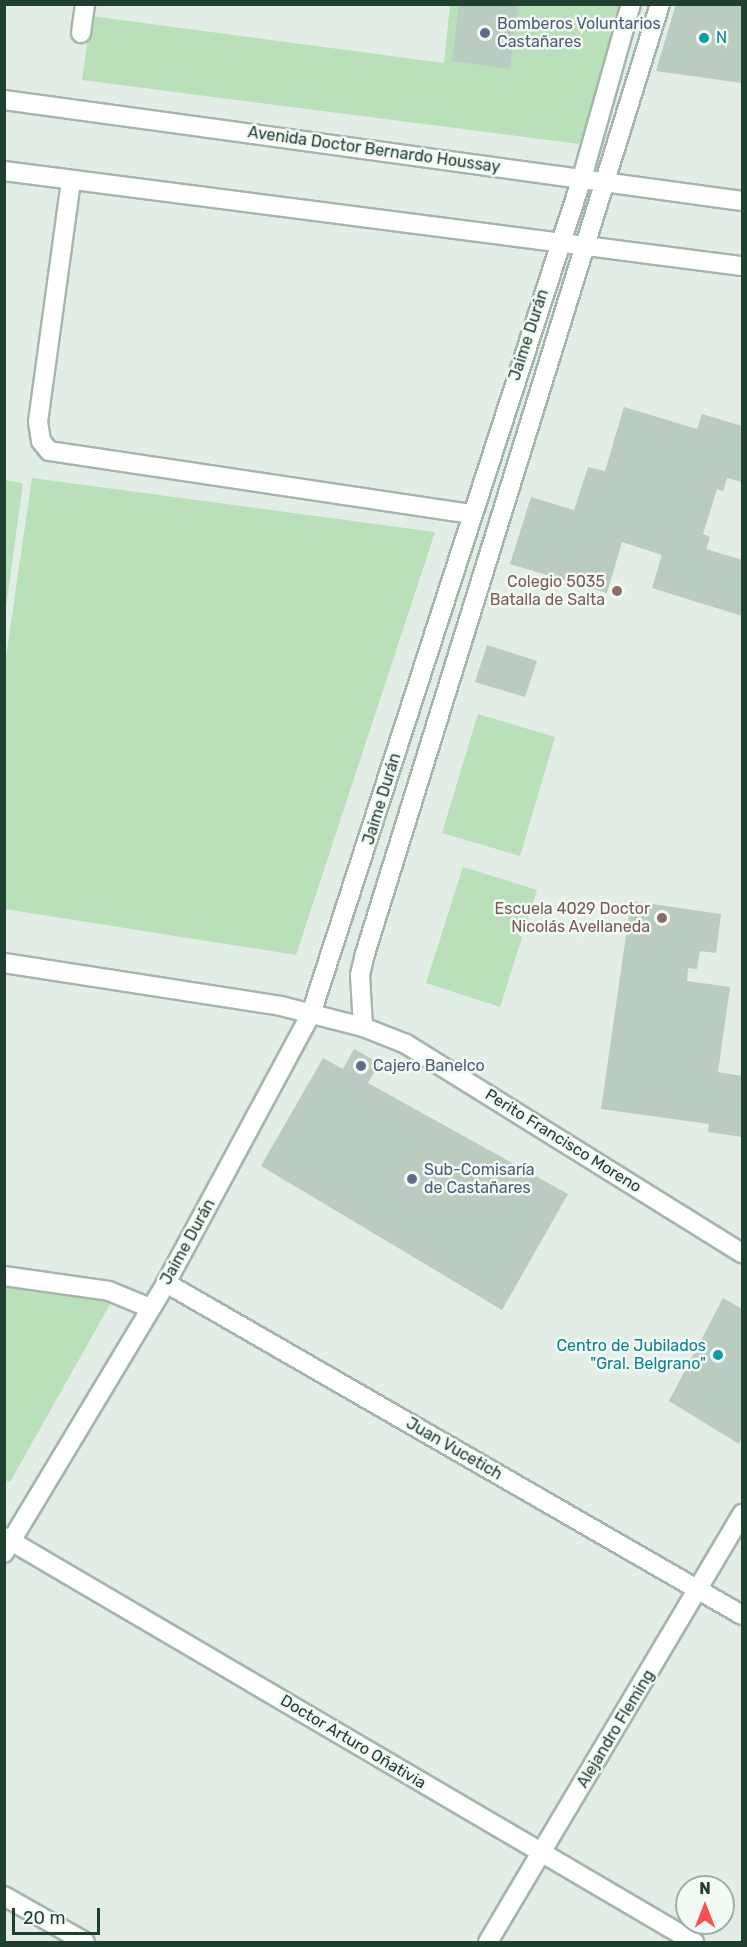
<!DOCTYPE html>
<meta charset="utf-8">
<style>
body{margin:0}
#map{position:relative;width:747px;height:1947px;overflow:hidden;background:#e2ede5;font-family:Rubik,sans-serif}
div>[style]{position:absolute}
.green>*{inset:0;background:#b9e0b9}
.building>*{inset:0;background:#bacbc0}
.roads{filter:drop-shadow(2px 0 #a4b6ab) drop-shadow(-2px 0 #a4b6ab) drop-shadow(0 2px #a4b6ab) drop-shadow(0 -2px #a4b6ab)}
.pedestrian>*{height:18px;margin:-9px;padding:0 9px;transform-origin:9px;border-radius:9px;background:#fff}
.minor>*{height:18px;margin:-9px;padding:0 9px;transform-origin:9px;border-radius:9px;background:#fff}
.tertiary>*{height:18px;margin:-9px;padding:0 9px;transform-origin:9px;border-radius:9px;background:#fff}
.dots>*{width:16px;height:16px;translate:-50% -50%;box-sizing:border-box;border:3px solid #f3f9f4;border-radius:50%}
span{translate:-50% -50%;white-space:nowrap;text-align:center;line-height:1.15;-webkit-text-stroke:5px #f3f9f4;paint-order:stroke}
.service-label{font-size:16px;color:#4e5e75}
.left{translate:0 -50%;text-align:left}
.culture-label{font-size:16px;color:#0d838f}
.right{translate:-100% -50%;text-align:right}
.street-label{font-size:16px;color:#20402f}
.education-label{font-size:16px;color:#785e54}
.frame{position:absolute;inset:0;border:6px solid #20402f;pointer-events:none}
.north{position:absolute;left:675px;top:1875px;width:60px;height:60px;box-sizing:border-box;background:#f3f9f4;border:2px solid #9fafa5;border-radius:50%;rotate:0deg;font-size:16px;font-weight:700;line-height:24px;text-align:center;color:#20402f}
.north::after{content:'';display:block;margin:auto;width:21px;height:27px;background:#fe4f4f;clip-path:polygon(50% 0,100% 100%,50% 72%,0 100%)}
.scale{position:absolute;left:12px;top:1908px;width:88px;height:27px;box-sizing:border-box;border:3px solid #20402f;border-top:0;padding-left:8px;font-size:18px;line-height:21px;white-space:nowrap;color:#20402f;-webkit-text-stroke:4px #f3f9f4;paint-order:stroke}
</style>
<div id="map">
<div class="green">
<div style="clip-path:polygon(450px 5px,631px 5px,606px 84px,579px 144px,82px 80px,91px 16px,444px 63px)"></div>
<div style="clip-path:polygon(32px 478px,435px 532px,296px 955px,5px 909px,4px 671px)"></div>
<div style="clip-path:polygon(4px 480px,23px 483px,5px 614px,4px 614px)"></div>
<div style="clip-path:polygon(478px 714px,555px 737px,520px 856px,442px 833px)"></div>
<div style="clip-path:polygon(463px 867px,537px 890px,500px 1007px,426px 983px)"></div>
<div style="clip-path:polygon(5px 1285px,113px 1299px,10px 1482px,5px 1480px)"></div>
</div>
<div class="building">
<div style="clip-path:polygon(459px 4px,518px 4px,510px 69px,452px 61px)"></div>
<div style="clip-path:polygon(676px 4px,742px 4px,742px 83px,656px 71px)"></div>
<div style="clip-path:polygon(624px 407px,697px 429px,702px 414px,742px 426px,742px 482px,727px 478px,723px 491px,717px 489px,703px 534px,710px 537px,706px 549px,742px 560px,742px 616px,652px 588px,662px 555px,622px 542px,607px 593px,510px 564px,531px 497px,574px 510px,588px 467px,605px 471px)"></div>
<div style="clip-path:polygon(487px 645px,537px 661px,525px 697px,475px 682px)"></div>
<div style="clip-path:polygon(631px 901px,721px 914px,716px 953px,700px 951px,697px 969px,688px 968px,687px 981px,730px 987px,718px 1072px,742px 1076px,742px 1137px,708px 1132px,709px 1124px,601px 1109px)"></div>
<div style="clip-path:polygon(354px 1049px,379px 1063px,368px 1083px,568px 1194px,502px 1310px,261px 1166px,323px 1058px,343px 1069px)"></div>
<div style="clip-path:polygon(723px 1298px,742px 1309px,742px 1437px,739px 1444px,669px 1401px)"></div>
</div>
<div class="roads">
<div class="pedestrian">
<div style="left:81px;top:33px;width:29px;rotate:-82deg"></div>
</div>
<div class="minor">
<div style="left:4px;top:100px;width:745px;rotate:7.79deg"></div>
<div style="left:4px;top:171px;width:744px;rotate:7.34deg"></div>
<div style="left:71px;top:181px;width:243px;rotate:97.8deg"></div>
<div style="left:38px;top:422px;width:19px;rotate:81deg"></div>
<div style="left:41px;top:441px;width:13px;rotate:51deg"></div>
<div style="left:49px;top:451px;width:427px;rotate:8.5deg"></div>
<div style="left:4px;top:963px;width:280px;rotate:8.8deg"></div>
<div style="left:281px;top:1006px;width:85px;rotate:14.4deg"></div>
<div style="left:363px;top:1027px;width:46px;rotate:21.6deg"></div>
<div style="left:406px;top:1044px;width:396px;rotate:31.9deg"></div>
<div style="left:4px;top:1276px;width:106px;rotate:8.1deg"></div>
<div style="left:109px;top:1291px;width:44px;rotate:22.5deg"></div>
<div style="left:166px;top:1283px;width:665px;rotate:29.96deg"></div>
<div style="left:4px;top:1896px;width:93px;rotate:29.6deg"></div>
<div style="left:488px;top:1942px;width:498px;rotate:-59.3deg"></div>
</div>
<div class="tertiary">
<div style="left:363px;top:1027px;width:52px;rotate:-93.3deg"></div>
<div style="left:360px;top:975px;width:22px;rotate:-77deg"></div>
<div style="left:365px;top:954px;width:995px;rotate:-72.75deg"></div>
<div style="left:4px;top:1537px;width:800px;rotate:30.41deg"></div>
<div style="left:4px;top:1553px;width:315px;rotate:-59deg"></div>
<div style="left:166px;top:1283px;width:306px;rotate:-61.7deg"></div>
<div style="left:311px;top:1014px;width:879px;rotate:-72.04deg"></div>
<div style="left:582px;top:178px;width:181px;rotate:-74.3deg"></div>
</div>
</div>
<div class="dots">
<div style="left:485px;top:33px;background:#5c6f8a"></div>
<div style="left:704px;top:38px;background:#0f9aa8"></div>
<div style="left:617px;top:591px;background:#8d6e63"></div>
<div style="left:662px;top:918px;background:#8d6e63"></div>
<div style="left:361px;top:1066px;background:#5c6f8a"></div>
<div style="left:412px;top:1179px;background:#5c6f8a"></div>
<div style="left:718px;top:1355px;background:#0f9aa8"></div>
</div>
<div class="service-label">
<span class="left" style="left:497px;top:33px">Bomberos Voluntarios<br>Castañares</span>
<span class="left" style="left:373px;top:1066px">Cajero Banelco</span>
<span class="left" style="left:424px;top:1179px">Sub-Comisaría<br>de Castañares</span>
</div>
<div class="culture-label">
<span class="left" style="left:716px;top:38px">N</span>
<span class="right" style="left:706px;top:1355px">Centro de Jubilados<br>"Gral. Belgrano"</span>
</div>
<div class="street-label">
<span style="left:374px;top:150px;rotate:8deg">Avenida Doctor Bernardo Houssay</span>
<span style="left:529px;top:335px;rotate:-72deg">Jaime Durán</span>
<span style="left:382px;top:799px;rotate:-73deg">Jaime Durán</span>
<span style="left:563px;top:1141px;rotate:32deg">Perito Francisco Moreno</span>
<span style="left:188px;top:1242px;rotate:-61deg">Jaime Durán</span>
<span style="left:454px;top:1449px;rotate:30deg">Juan Vucetich</span>
<span style="left:616px;top:1729px;rotate:-59deg">Alejandro Fleming</span>
<span style="left:353px;top:1742px;rotate:31deg">Doctor Arturo Oñativia</span>
</div>
<div class="education-label">
<span class="right" style="left:605px;top:591px">Colegio 5035<br>Batalla de Salta</span>
<span class="right" style="left:650px;top:918px">Escuela 4029 Doctor<br>Nicolás Avellaneda</span>
</div>
<div class="frame"></div>
<div class="north">N</div>
<div class="scale">20 m</div>
</div>
